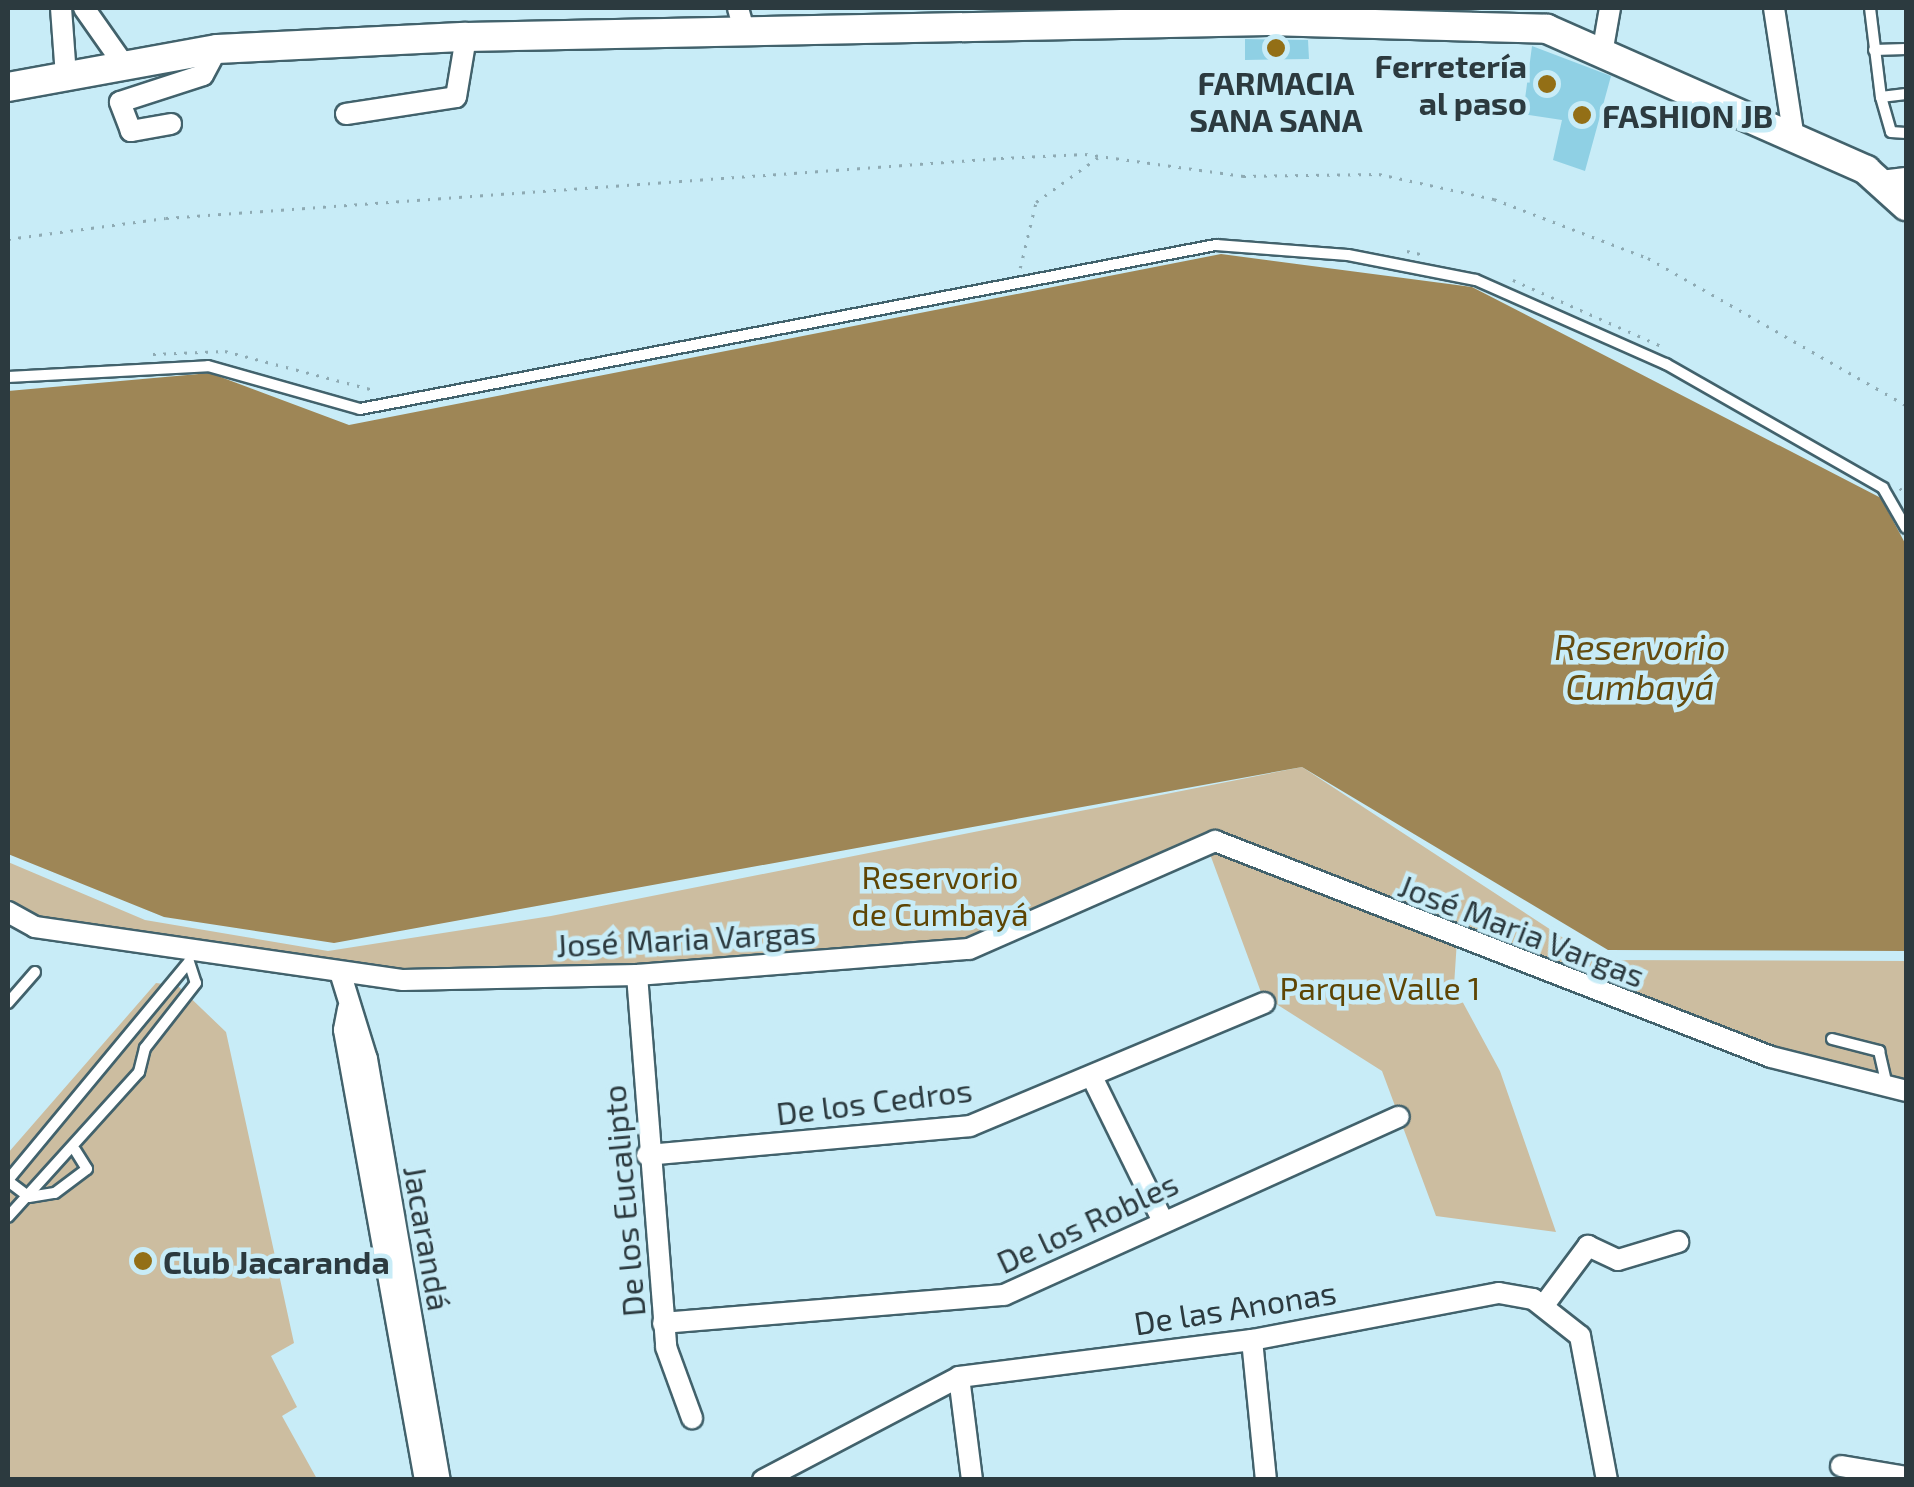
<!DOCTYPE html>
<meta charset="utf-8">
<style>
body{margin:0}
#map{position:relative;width:1914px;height:1487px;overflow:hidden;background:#c8ecf7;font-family:"Exo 2",sans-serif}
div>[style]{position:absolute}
.green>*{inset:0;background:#ccbda0}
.water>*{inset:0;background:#9e8656}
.building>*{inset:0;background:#8fd0e4}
.path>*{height:2.5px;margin-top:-1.25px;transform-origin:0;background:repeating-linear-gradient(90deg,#8eaab3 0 2.5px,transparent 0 10.5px)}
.roads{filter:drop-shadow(2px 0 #42626c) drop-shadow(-2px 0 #42626c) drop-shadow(0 2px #42626c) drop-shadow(0 -2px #42626c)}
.lane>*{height:10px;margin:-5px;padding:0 5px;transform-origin:5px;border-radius:5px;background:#fff}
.street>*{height:20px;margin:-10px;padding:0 10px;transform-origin:10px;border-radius:10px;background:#fff}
.secondary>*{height:28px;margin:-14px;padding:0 14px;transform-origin:14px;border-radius:14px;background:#fff}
.dots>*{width:28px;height:28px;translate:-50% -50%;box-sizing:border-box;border:5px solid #c8ecf7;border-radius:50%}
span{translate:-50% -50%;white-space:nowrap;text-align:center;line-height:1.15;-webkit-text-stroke:9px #c8ecf7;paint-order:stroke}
.poi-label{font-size:32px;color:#2c3a3f;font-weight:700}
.right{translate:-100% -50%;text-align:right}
.left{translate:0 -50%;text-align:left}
.park-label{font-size:32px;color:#5e4504}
.street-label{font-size:32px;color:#2c3a3f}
.water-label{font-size:35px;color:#654c0f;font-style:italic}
.frame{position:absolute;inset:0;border:10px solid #2c3a3f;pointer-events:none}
</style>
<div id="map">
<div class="green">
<div style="clip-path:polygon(1302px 767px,1597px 960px,1906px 961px,1906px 1079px,1776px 1047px,1212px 831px,966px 944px,491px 990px,281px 969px,30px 917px,8px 903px,8px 862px,145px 920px,328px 951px,551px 916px)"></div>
<div style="clip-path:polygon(1207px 846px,1457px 940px,1454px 986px,1500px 1071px,1556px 1232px,1436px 1216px,1382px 1071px,1262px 995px)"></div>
<div style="clip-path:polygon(156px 983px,178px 986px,226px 1032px,294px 1343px,271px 1356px,297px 1407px,282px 1416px,317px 1479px,8px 1480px,8px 1153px)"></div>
</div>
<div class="water">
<div style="clip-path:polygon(1221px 254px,1472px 287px,1881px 498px,1906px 545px,1906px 951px,1608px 950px,1302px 767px,334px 943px,164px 917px,8px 854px,8px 391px,210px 373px,349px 425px)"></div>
</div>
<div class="building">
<div style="clip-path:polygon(1245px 39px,1308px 40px,1309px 59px,1245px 60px)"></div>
<div style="clip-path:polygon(1532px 46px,1611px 76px,1585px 171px,1553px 160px,1562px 120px,1523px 114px)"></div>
</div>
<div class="path">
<div style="left:8px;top:239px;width:159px;rotate:-7.6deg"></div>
<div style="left:166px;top:218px;width:837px;rotate:-4.11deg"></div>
<div style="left:1001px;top:158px;width:84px;rotate:-2.7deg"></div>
<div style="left:1085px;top:154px;width:160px;rotate:7.9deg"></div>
<div style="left:1243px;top:176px;width:136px;rotate:-0.8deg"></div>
<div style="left:1379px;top:174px;width:118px;rotate:12.3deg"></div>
<div style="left:1494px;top:199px;width:165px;rotate:21deg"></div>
<div style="left:1648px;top:258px;width:297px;rotate:29.7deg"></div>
<div style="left:1407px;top:251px;width:17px;rotate:13deg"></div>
<div style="left:1020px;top:268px;width:68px;rotate:-76.4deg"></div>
<div style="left:1036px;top:202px;width:79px;rotate:-35.7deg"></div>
<div style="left:1513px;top:280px;width:167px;rotate:24deg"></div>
<div style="left:153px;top:354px;width:72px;rotate:-2.4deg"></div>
<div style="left:225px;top:351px;width:154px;rotate:14.7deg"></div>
<div style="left:1900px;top:488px;width:9px;rotate:49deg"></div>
</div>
<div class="roads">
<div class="lane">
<div style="left:1870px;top:8px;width:90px;rotate:83deg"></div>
<div style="left:1881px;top:97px;width:25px;rotate:-7deg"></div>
<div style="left:1874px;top:50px;width:32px;rotate:-2deg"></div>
<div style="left:1881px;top:97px;width:36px;rotate:74deg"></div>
<div style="left:1891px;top:132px;width:15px;rotate:4deg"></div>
<div style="left:8px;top:377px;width:200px;rotate:-3.1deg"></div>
<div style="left:208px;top:366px;width:158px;rotate:15.8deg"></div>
<div style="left:360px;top:409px;width:872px;rotate:-10.85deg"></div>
<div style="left:1216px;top:245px;width:132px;rotate:4.3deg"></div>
<div style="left:1348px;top:255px;width:130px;rotate:11.1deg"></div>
<div style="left:1476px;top:280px;width:208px;rotate:23.9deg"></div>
<div style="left:1666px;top:364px;width:250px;rotate:29.7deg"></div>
<div style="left:1883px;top:488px;width:46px;rotate:60.1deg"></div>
<div style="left:8px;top:1003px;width:41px;rotate:-48.9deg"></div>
<div style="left:1832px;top:1039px;width:49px;rotate:14.3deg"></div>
<div style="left:1879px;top:1051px;width:36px;rotate:77deg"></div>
<div style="left:8px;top:1180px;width:283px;rotate:-50.3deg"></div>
<div style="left:189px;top:962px;width:22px;rotate:72deg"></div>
<div style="left:196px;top:983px;width:83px;rotate:128.1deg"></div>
<div style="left:145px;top:1048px;width:25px;rotate:104deg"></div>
<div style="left:139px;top:1072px;width:195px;rotate:132.1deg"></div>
<div style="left:8px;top:1181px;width:26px;rotate:37deg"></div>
<div style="left:29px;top:1197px;width:26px;rotate:-9deg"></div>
<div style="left:55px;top:1193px;width:40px;rotate:-37deg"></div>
<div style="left:87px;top:1169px;width:22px;rotate:-122deg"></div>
</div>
<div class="street">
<div style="left:61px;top:8px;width:68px;rotate:85.8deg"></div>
<div style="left:84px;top:8px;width:66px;rotate:54.9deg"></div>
<div style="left:738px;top:8px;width:23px;rotate:75deg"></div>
<div style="left:1774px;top:8px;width:132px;rotate:81.3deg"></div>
<div style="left:1603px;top:48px;width:41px;rotate:-80.1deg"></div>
<div style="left:346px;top:114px;width:111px;rotate:-8.8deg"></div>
<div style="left:456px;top:97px;width:61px;rotate:-80.5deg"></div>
<div style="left:171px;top:124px;width:41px;rotate:170.1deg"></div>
<div style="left:131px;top:131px;width:31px;rotate:-111deg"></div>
<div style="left:120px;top:102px;width:87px;rotate:-18deg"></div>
<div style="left:203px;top:75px;width:30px;rotate:-62deg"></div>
<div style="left:1881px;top:181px;width:25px;rotate:-7deg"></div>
<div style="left:8px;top:912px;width:31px;rotate:29deg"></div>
<div style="left:35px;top:927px;width:372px;rotate:8.2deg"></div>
<div style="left:403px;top:980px;width:234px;rotate:-1.2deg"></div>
<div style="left:637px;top:975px;width:333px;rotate:-4.5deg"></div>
<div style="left:969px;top:949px;width:269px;rotate:-23.7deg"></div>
<div style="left:1215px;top:841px;width:596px;rotate:21.23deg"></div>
<div style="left:1771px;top:1057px;width:139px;rotate:14.1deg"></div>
<div style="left:340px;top:972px;width:91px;rotate:72.8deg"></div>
<div style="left:367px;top:1059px;width:427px;rotate:80.2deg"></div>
<div style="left:637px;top:975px;width:373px;rotate:85.5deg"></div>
<div style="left:666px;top:1347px;width:76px;rotate:69.9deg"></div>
<div style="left:348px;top:1009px;width:21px;rotate:101deg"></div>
<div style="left:344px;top:1030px;width:457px;rotate:79.8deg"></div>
<div style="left:1092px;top:1077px;width:158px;rotate:63.8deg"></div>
<div style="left:647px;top:1155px;width:324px;rotate:-5.1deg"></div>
<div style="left:970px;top:1126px;width:319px;rotate:-22.7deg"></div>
<div style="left:1544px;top:1305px;width:74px;rotate:-53.3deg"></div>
<div style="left:1588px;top:1246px;width:33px;rotate:25deg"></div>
<div style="left:1618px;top:1260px;width:63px;rotate:-16.7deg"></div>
<div style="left:663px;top:1323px;width:342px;rotate:-4.7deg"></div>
<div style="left:1004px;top:1295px;width:433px;rotate:-24.3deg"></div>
<div style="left:1252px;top:1340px;width:141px;rotate:84.3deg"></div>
<div style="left:959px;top:1377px;width:104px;rotate:82.8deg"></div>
<div style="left:1841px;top:1466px;width:66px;rotate:9.6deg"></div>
<div style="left:763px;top:1480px;width:221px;rotate:-27.7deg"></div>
<div style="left:959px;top:1377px;width:295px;rotate:-7.2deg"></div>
<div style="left:1252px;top:1340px;width:251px;rotate:-10.8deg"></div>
<div style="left:1499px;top:1293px;width:35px;rotate:10deg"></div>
<div style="left:1533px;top:1299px;width:60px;rotate:38.2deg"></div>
<div style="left:1580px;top:1336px;width:147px;rotate:79.4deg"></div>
</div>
<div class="secondary">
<div style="left:8px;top:87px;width:212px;rotate:-10.3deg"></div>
<div style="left:217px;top:49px;width:249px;rotate:-2.8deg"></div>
<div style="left:466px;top:37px;width:802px;rotate:-1.14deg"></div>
<div style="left:1268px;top:21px;width:279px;rotate:1.6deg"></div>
<div style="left:1547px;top:29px;width:349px;rotate:23.8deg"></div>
<div style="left:1866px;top:170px;width:54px;rotate:42deg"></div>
</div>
</div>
<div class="dots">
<div style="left:1276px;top:48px;background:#936f16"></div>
<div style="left:1547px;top:84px;background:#936f16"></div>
<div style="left:1582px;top:115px;background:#936f16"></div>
<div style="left:143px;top:1261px;background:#936f16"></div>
</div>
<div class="poi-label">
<span class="right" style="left:1527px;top:84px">Ferretería<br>al paso</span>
<span style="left:1276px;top:101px">FARMACIA<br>SANA SANA</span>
<span class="left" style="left:1602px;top:115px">FASHION JB</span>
<span class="left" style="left:163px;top:1261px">Club Jacaranda</span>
</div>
<div class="park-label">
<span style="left:940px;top:895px">Reservorio<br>de Cumbayá</span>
<span style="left:1380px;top:987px">Parque Valle 1</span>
</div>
<div class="street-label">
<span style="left:1522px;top:930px;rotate:21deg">José Maria Vargas</span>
<span style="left:686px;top:938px;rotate:-3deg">José Maria Vargas</span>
<span style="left:874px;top:1101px;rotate:-7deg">De los Cedros</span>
<span style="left:623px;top:1201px;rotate:-95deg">De los Eucalipto</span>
<span style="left:1087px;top:1222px;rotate:-25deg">De los Robles</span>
<span style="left:428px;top:1238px;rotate:80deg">Jacarandá</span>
<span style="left:1235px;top:1307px;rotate:-9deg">De las Anonas</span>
</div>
<div class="water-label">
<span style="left:1640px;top:666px">Reservorio<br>Cumbayá</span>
</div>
<div class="frame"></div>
</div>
